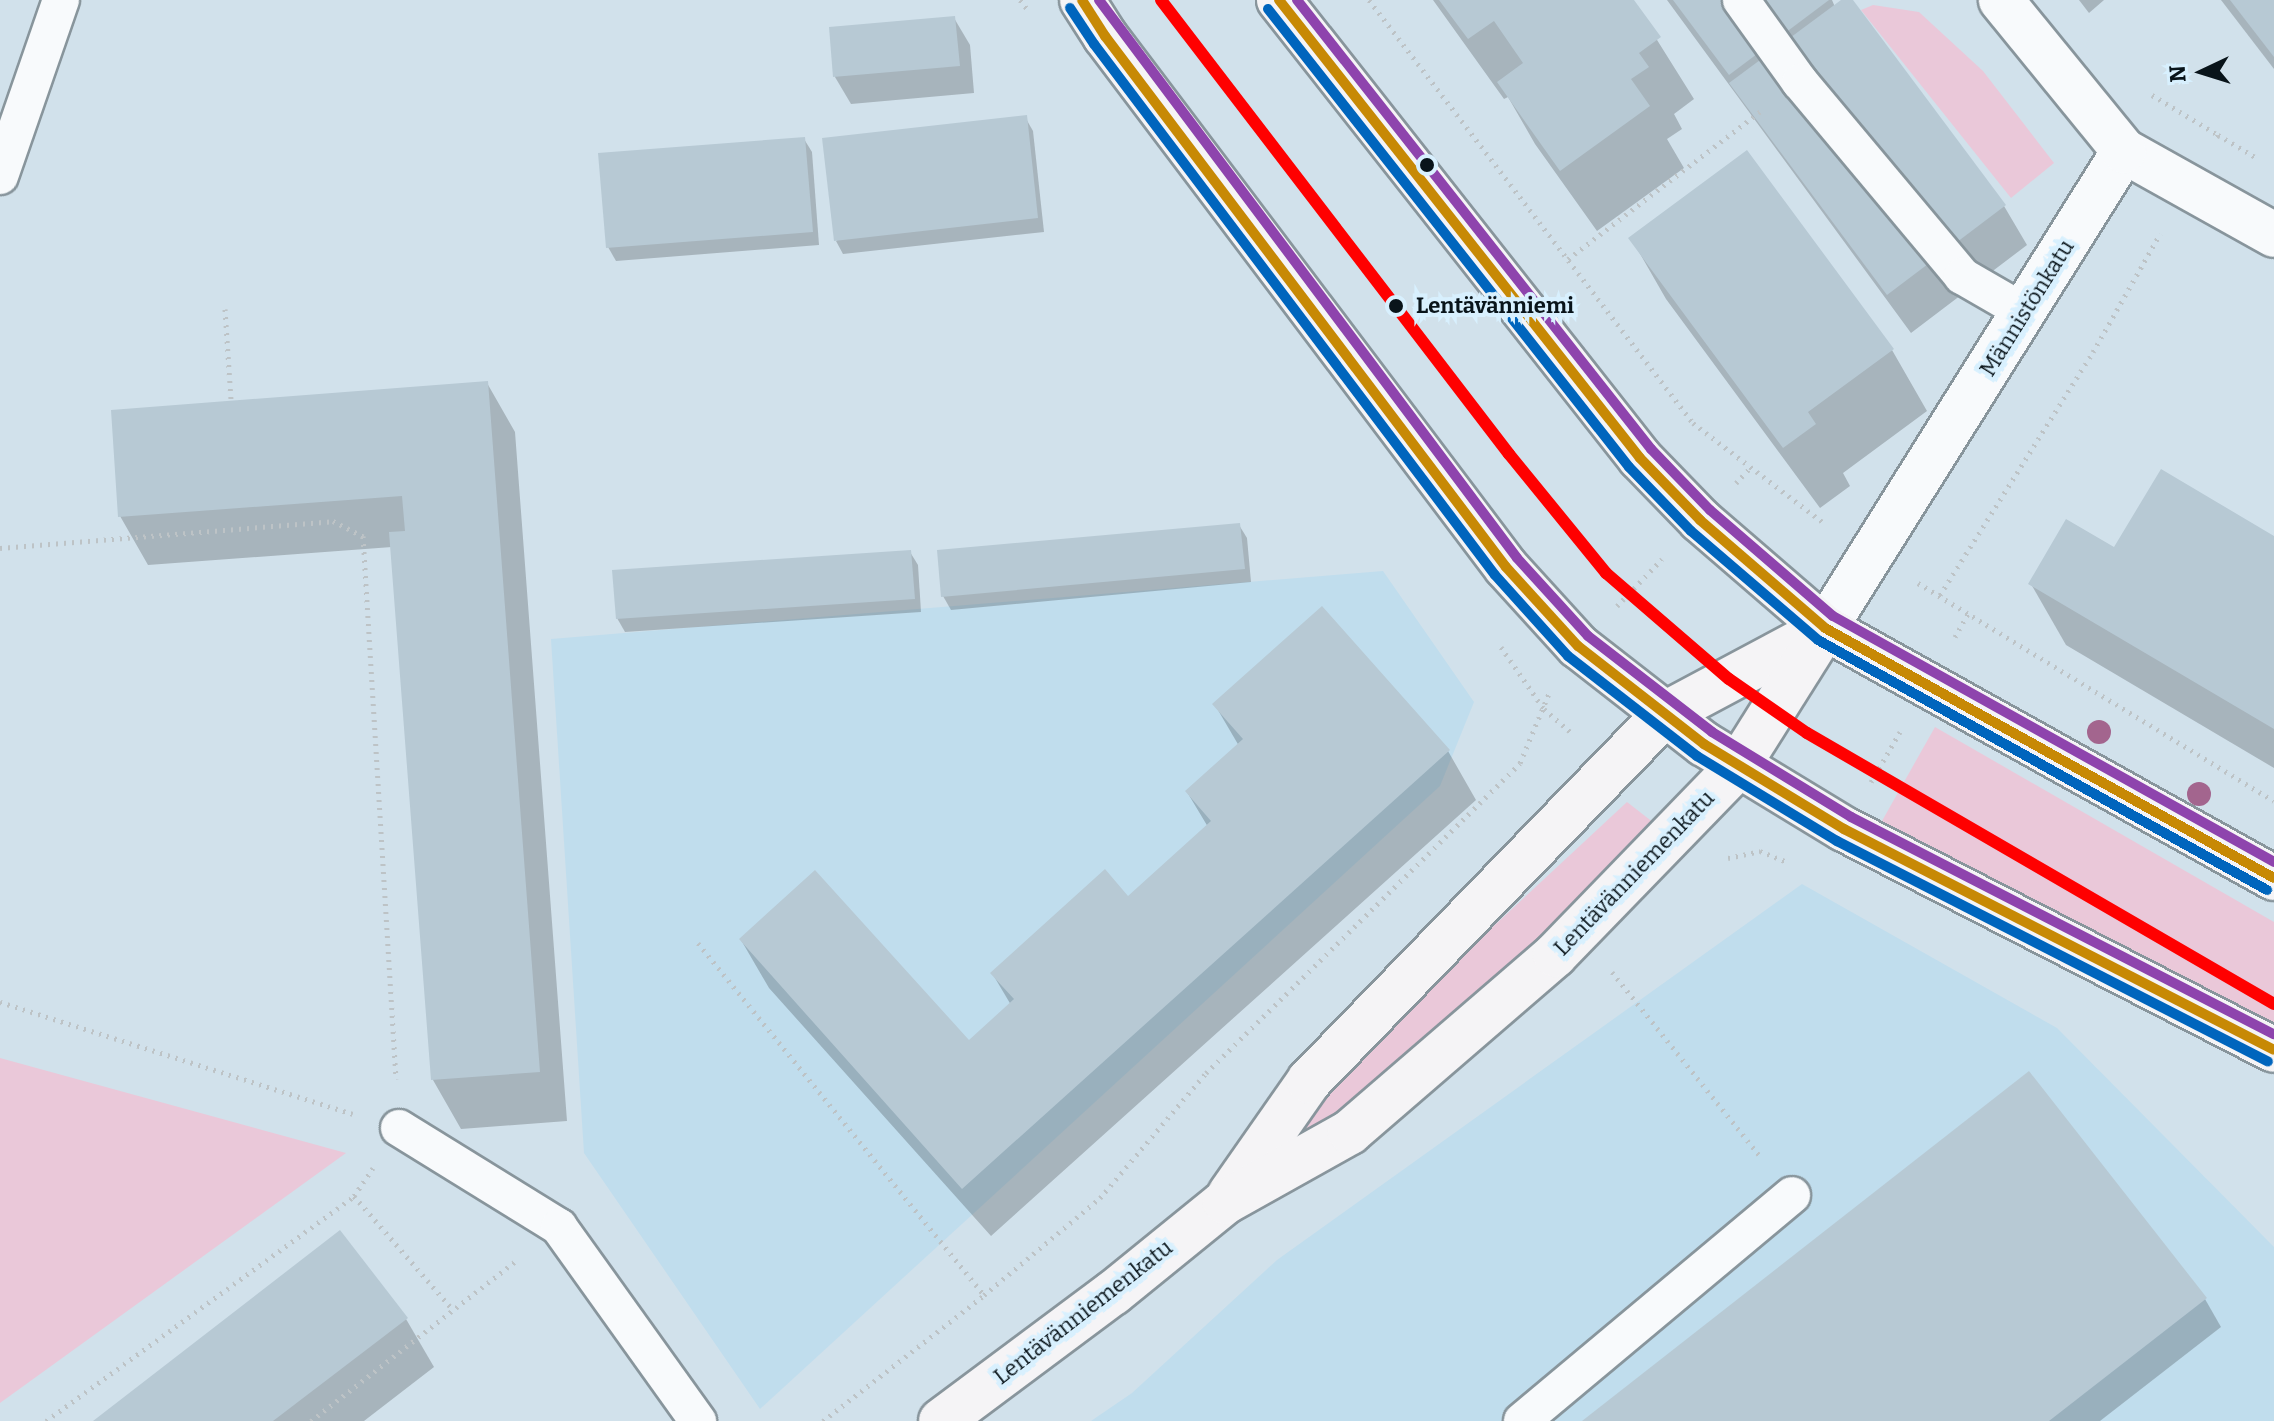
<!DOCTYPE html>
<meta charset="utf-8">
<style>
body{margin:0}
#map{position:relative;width:2274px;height:1421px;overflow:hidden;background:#d1e1eb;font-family:Bitter,serif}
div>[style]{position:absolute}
.built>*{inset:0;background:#c0dded}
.green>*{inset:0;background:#eac8d9}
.shadow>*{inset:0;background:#0003}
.building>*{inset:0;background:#b7c9d4}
.path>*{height:5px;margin-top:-2.5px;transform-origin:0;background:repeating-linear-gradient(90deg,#bdc3c6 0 2px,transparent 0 8px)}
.roads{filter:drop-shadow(2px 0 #88959c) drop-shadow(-2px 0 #88959c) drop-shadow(0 2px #88959c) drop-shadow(0 -2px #88959c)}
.lane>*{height:36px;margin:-18px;padding:0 18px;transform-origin:18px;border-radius:18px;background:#f8fafc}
.street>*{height:44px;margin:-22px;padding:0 22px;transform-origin:22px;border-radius:22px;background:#f8fafc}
.secondary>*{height:44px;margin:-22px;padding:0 22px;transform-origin:22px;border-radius:22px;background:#f5f4f6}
.bus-1>*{height:10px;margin:-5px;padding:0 5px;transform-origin:5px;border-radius:5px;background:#c78905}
.bus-2>*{height:10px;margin:-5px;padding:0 5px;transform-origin:5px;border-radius:5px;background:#0065bd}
.bus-3>*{height:10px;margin:-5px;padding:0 5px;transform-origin:5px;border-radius:5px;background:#8e44ad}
.rail-1>*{height:12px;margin:-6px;padding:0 6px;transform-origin:6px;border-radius:6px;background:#f00}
.trees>*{width:24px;height:24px;margin:-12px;border-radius:50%;background:#a3658e}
.dots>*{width:22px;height:22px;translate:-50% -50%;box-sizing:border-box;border:4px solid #d8f0fe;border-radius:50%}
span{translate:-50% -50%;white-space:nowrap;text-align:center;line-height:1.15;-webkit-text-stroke:8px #d8f0fe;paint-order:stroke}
.stop-label{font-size:22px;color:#09141a;font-weight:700}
.left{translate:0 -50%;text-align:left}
.street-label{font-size:22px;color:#09141a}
.north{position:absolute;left:2162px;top:32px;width:80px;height:80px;-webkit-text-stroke:6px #d8f0fe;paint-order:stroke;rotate:266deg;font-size:22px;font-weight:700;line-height:32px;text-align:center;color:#09141a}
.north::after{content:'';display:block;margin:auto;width:28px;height:36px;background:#09141a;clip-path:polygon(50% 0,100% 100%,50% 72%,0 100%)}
</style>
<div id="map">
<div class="built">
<div style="clip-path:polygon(1383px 571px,1474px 702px,1440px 786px,760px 1409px,584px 1153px,551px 639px)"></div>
<div style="clip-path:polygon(1802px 884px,2057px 1028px,2274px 1247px,2274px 1421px,1091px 1421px,1132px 1393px,1277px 1260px)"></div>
</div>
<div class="green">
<div style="clip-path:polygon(1873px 5px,1919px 12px,1983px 71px,2054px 163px,2011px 198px,1861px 10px)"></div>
<div style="clip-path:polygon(1935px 727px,2274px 922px,2274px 1023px,1944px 857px,1882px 821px)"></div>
<div style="clip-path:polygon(1627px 802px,1654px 823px,1538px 945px,1317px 1133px,1304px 1132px,1301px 1128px,1314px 1105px,1454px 963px)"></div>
<div style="clip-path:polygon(0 1058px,346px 1153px,0 1403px)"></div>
</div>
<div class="shadow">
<div style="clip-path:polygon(1433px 0,1632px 0,1694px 99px,1674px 114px,1682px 129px,1667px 139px,1684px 168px,1597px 231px,1535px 144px,1508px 97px,1504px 99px)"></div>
<div style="clip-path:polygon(1667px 0,1832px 0,1835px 7px,1850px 0,2004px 206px,2027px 245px,1911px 333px)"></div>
<div style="clip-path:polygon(2079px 0,2104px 0,2089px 13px)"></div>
<div style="clip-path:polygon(2221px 0,2274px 0,2274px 69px)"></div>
<div style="clip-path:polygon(954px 18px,970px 45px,974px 93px,851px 104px,835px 77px,831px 29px)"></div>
<div style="clip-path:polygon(1025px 117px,1033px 131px,1044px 232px,843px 254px,836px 241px)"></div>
<div style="clip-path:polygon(804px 139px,812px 152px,819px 245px,616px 261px,608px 247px)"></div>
<div style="clip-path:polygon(1631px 238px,1892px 350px,1927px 411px,1843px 473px,1850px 486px,1820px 508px,1666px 299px)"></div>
<div style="clip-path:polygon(487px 383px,515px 432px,567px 1121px,461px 1129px,433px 1080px,392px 547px,148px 565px,120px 516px)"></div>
<div style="clip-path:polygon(1239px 525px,1247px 538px,1251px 582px,951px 610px,943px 596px)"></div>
<div style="clip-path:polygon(2274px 538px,2274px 768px,2066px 645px,2031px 584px,2115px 550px)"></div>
<div style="clip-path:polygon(910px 552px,918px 565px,921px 612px,625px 632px,617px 618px)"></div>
<div style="clip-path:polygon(1215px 705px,1448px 751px,1476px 800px,991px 1236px,769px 988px,741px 940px,969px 1043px,1011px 1005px,992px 973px,1128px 899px,1208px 827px,1187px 792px,1239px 746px)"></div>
<div style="clip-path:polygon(2205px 1299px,2221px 1327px,2100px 1421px,1585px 1421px)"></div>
<div style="clip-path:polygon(406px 1319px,434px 1367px,364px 1421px,97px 1421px)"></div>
</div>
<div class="building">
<div style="clip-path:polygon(1439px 0,1634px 0,1661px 37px,1639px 53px,1649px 67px,1631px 79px,1650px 106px,1560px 171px,1497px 82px,1523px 63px,1494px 21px,1468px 39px)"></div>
<div style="clip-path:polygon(1673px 0,1829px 0,1729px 75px)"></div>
<div style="clip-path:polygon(1841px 0,1853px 0,2006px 205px,1887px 295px,1729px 83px)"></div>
<div style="clip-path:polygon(2230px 0,2274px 0,2274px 57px)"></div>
<div style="clip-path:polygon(955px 16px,960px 66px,833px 77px,829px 27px)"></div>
<div style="clip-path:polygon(1027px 115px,1038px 218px,834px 241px,822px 138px)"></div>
<div style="clip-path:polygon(805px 137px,813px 232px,606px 248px,598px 153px)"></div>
<div style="clip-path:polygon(1747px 150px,1894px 349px,1808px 412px,1816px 424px,1783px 448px,1628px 238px)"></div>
<div style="clip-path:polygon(488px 381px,540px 1072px,431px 1080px,389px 532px,405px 531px,402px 496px,118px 517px,111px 410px)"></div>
<div style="clip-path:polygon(2161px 469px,2274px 536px,2274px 729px,2028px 584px,2066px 519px,2114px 547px)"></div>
<div style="clip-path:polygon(1240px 523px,1245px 569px,941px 597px,937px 550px)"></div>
<div style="clip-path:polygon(911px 550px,915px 599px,616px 619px,612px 570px)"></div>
<div style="clip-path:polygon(1322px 606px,1450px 750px,962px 1189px,739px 939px,815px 870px,969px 1040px,1014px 999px,990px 973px,1105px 869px,1128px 896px,1211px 821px,1185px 791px,1243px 739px,1212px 704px)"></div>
<div style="clip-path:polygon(2029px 1071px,2207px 1298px,2049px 1421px,1582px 1421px)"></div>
<div style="clip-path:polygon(340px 1230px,408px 1318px,273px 1421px,93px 1421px)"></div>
</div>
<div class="path">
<div style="left:1020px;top:0;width:13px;rotate:51deg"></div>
<div style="left:1369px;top:0;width:533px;rotate:52.55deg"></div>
<div style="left:1693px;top:423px;width:166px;rotate:37.4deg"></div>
<div style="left:2152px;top:95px;width:77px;rotate:31.2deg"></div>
<div style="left:2218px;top:135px;width:4px;rotate:117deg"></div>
<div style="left:2218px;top:135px;width:43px;rotate:30.7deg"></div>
<div style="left:1568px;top:259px;width:243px;rotate:-37.5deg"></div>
<div style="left:225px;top:309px;width:91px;rotate:86.2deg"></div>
<div style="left:1736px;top:483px;width:19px;rotate:-47deg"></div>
<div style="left:0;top:548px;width:334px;rotate:-4.6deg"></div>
<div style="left:333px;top:521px;width:34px;rotate:27deg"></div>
<div style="left:363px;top:536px;width:544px;rotate:86.52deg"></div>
<div style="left:1918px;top:583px;width:417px;rotate:31.5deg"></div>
<div style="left:1940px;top:595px;width:287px;rotate:-57.8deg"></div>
<div style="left:2093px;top:352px;width:136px;rotate:-60.4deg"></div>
<div style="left:1617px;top:606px;width:65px;rotate:-46.2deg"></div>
<div style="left:1955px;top:637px;width:29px;rotate:-61deg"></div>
<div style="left:1501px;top:647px;width:75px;rotate:55.3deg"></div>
<div style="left:1544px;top:709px;width:38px;rotate:41deg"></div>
<div style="left:1871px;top:782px;width:58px;rotate:-59.9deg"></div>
<div style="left:1728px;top:858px;width:33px;rotate:-12deg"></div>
<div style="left:1760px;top:851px;width:29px;rotate:22deg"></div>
<div style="left:698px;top:943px;width:454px;rotate:50.9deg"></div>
<div style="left:1612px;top:972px;width:238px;rotate:51.2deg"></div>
<div style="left:0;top:1002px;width:370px;rotate:17.6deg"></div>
<div style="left:354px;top:1196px;width:151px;rotate:49deg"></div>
<div style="left:46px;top:1421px;width:381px;rotate:-36.1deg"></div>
<div style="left:354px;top:1196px;width:34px;rotate:-56deg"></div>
<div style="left:311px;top:1421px;width:263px;rotate:-38deg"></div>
<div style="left:823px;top:1421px;width:204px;rotate:-38deg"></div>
<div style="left:984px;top:1295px;width:151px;rotate:-39.9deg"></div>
<div style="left:1100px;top:1198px;width:164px;rotate:-49.7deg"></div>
<div style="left:1206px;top:1073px;width:441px;rotate:-44.6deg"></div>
<div style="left:1520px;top:763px;width:78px;rotate:-67.4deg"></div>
</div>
<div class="roads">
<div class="lane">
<div style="left:1741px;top:0;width:101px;rotate:54.3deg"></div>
<div style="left:1800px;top:82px;width:253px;rotate:50.1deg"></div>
<div style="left:1962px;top:276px;width:74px;rotate:30deg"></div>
<div style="left:0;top:176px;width:186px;rotate:-70.9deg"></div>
<div style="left:399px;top:1128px;width:188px;rotate:31.7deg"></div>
<div style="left:559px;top:1227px;width:239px;rotate:54.4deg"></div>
<div style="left:1522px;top:1421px;width:352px;rotate:-39.9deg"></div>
</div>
<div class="street">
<div style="left:2124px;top:151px;width:172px;rotate:29.2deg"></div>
<div style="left:1825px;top:628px;width:563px;rotate:-57.92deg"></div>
<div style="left:2124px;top:151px;width:195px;rotate:-129.2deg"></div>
</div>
<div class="secondary">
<div style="left:1082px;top:0;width:43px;rotate:57.4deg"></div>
<div style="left:1105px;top:36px;width:665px;rotate:52.94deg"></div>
<div style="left:1506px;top:567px;width:107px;rotate:47.7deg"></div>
<div style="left:1578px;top:646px;width:160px;rotate:37.9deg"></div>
<div style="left:1704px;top:744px;width:164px;rotate:31.3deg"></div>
<div style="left:1844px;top:829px;width:483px;rotate:27.2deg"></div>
<div style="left:1279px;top:0;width:583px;rotate:51.75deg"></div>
<div style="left:1640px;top:458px;width:86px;rotate:45.9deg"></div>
<div style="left:1700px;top:520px;width:165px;rotate:40.8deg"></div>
<div style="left:1825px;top:628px;width:514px;rotate:29.11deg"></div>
<div style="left:1230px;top:1194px;width:138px;rotate:-55deg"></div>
<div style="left:1309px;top:1081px;width:511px;rotate:-45.87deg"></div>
<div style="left:1665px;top:714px;width:178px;rotate:-28.1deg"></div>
<div style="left:941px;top:1421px;width:214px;rotate:-36.7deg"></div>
<div style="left:1113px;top:1293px;width:144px;rotate:-39.1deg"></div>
<div style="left:1225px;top:1202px;width:143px;rotate:-29.2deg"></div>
<div style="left:1350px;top:1132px;width:271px;rotate:-40.8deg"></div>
<div style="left:1555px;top:955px;width:263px;rotate:-45.9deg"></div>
<div style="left:1738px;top:766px;width:163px;rotate:-57.8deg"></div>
</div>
</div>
<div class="bus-1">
<div style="left:1082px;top:0;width:43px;rotate:57.4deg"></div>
<div style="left:1105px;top:36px;width:665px;rotate:52.94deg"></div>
<div style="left:1506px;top:567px;width:107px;rotate:47.7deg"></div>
<div style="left:1578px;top:646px;width:160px;rotate:37.9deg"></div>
<div style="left:1704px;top:744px;width:164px;rotate:31.3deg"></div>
<div style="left:1844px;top:829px;width:483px;rotate:27.2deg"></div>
<div style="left:1279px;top:0;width:583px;rotate:51.75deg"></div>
<div style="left:1640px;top:458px;width:86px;rotate:45.9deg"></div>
<div style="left:1700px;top:520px;width:165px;rotate:40.8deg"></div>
<div style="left:1825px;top:628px;width:514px;rotate:29.11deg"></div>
</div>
<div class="bus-2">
<div style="left:1070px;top:8px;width:43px;rotate:56.3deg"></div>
<div style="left:1094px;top:44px;width:665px;rotate:52.94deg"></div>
<div style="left:1495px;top:575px;width:109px;rotate:48deg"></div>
<div style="left:1568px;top:656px;width:163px;rotate:37.8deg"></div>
<div style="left:1697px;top:756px;width:164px;rotate:31.3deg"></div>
<div style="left:1837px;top:841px;width:484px;rotate:27.1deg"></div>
<div style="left:1268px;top:9px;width:583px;rotate:51.75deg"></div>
<div style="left:1629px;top:467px;width:89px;rotate:45.9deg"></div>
<div style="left:1691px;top:531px;width:167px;rotate:40.6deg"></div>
<div style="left:1818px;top:640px;width:514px;rotate:29.11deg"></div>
</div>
<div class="bus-3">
<div style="left:1099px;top:0;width:697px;rotate:53.16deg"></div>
<div style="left:1517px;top:558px;width:105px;rotate:47.7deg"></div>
<div style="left:1588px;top:636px;width:157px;rotate:37.7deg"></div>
<div style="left:1712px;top:732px;width:163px;rotate:31.4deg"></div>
<div style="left:1851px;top:817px;width:475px;rotate:27.2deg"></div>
<div style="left:1297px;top:0;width:572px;rotate:51.75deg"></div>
<div style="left:1651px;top:449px;width:85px;rotate:46deg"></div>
<div style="left:1710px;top:510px;width:162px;rotate:40.8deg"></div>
<div style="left:1833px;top:616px;width:505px;rotate:29.15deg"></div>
</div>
<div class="rail-1">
<div style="left:1161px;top:0;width:572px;rotate:52.53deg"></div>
<div style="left:1509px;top:454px;width:154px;rotate:50.8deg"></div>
<div style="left:1606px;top:573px;width:162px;rotate:40.8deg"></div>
<div style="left:1729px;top:679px;width:95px;rotate:34.7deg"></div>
<div style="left:1807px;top:733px;width:540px;rotate:30.13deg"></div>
</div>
<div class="trees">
<div style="left:2099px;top:732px"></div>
<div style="left:2199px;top:794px"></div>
</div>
<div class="dots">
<div style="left:1427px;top:165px;background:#09141a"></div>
<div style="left:1396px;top:306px;background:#09141a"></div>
</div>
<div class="stop-label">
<span class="left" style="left:1416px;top:306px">Lentävänniemi</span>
</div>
<div class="street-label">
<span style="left:2027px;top:308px;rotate:-58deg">Männistönkatu</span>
<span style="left:1634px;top:873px;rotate:-46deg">Lentävänniemenkatu</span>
<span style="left:1083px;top:1312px;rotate:-38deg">Lentävänniemenkatu</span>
</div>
<div class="north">N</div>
</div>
